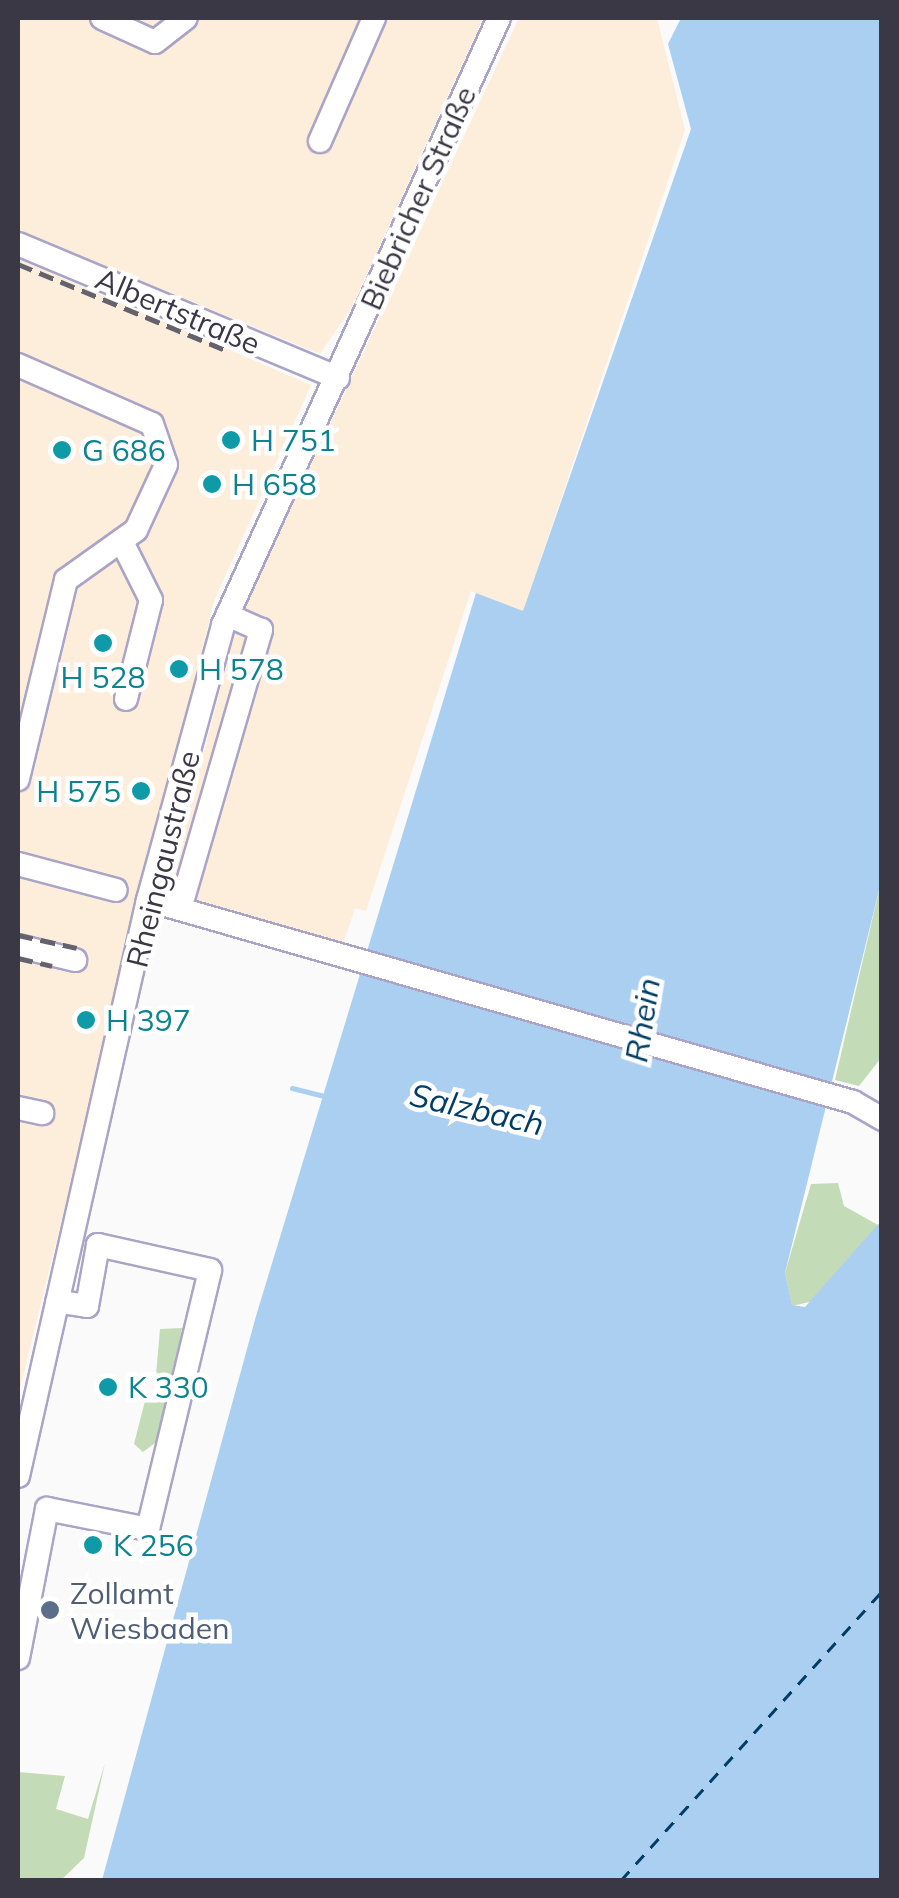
<!DOCTYPE html>
<meta charset="utf-8">
<style>
body{margin:0}
#map{position:relative;width:899px;height:1898px;overflow:hidden;background:#fafafa;font-family:Mulish,sans-serif}
div>[style]{position:absolute}
.industrial>*{inset:0;background:#fdeddb}
.green>*{inset:0;background:#c3dbb6}
.water>*{inset:0;background:#aacff1}
.stream>*{height:5px;margin:-2.5px;padding:0 2.5px;transform-origin:2.5px;border-radius:2.5px;background:#aacff1}
.ferry>*{height:2.5px;margin-top:-1.25px;transform-origin:0;background:repeating-linear-gradient(90deg,#003d66 0 12px,transparent 0 22px)}
.roads{filter:drop-shadow(2px 0 #aaa4c6) drop-shadow(-2px 0 #aaa4c6) drop-shadow(0 2px #aaa4c6) drop-shadow(0 -2px #aaa4c6)}
.minor>*{height:22px;margin:-11px;padding:0 11px;transform-origin:11px;border-radius:11px;background:#fff}
.rail>*{height:5px;margin-top:-2.5px;transform-origin:0;background:repeating-linear-gradient(90deg,#64626d 0 15px,transparent 0 23px)}
.dots>*{width:28px;height:28px;translate:-50% -50%;box-sizing:border-box;border:5px solid #fff;border-radius:50%}
span{translate:-50% -50%;white-space:nowrap;text-align:center;line-height:1.15;-webkit-text-stroke:9px #fff;paint-order:stroke}
.street-label{font-size:30px;color:#3b3846}
.culture-label{font-size:30px;color:#0d838f}
.left{translate:0 -50%;text-align:left}
.right{translate:-100% -50%;text-align:right}
.service-label{font-size:30px;color:#4e5e75}
.water-label{font-size:32px;color:#003d66;font-style:italic}
.frame{position:absolute;inset:0;border:20px solid #3b3846;pointer-events:none}
</style>
<div id="map">
<div class="industrial">
<div style="clip-path:polygon(18px 18px,483px 18px,352px 307px,320px 354px,18px 230px)"></div>
<div style="clip-path:polygon(519px 18px,657px 18px,685px 130px,523px 612px,471px 591px,366px 911px,355px 908px,343px 944px,166px 896px,238px 622px)"></div>
<div style="clip-path:polygon(18px 259px,311px 385px,214px 601px,18px 1397px)"></div>
</div>
<div class="green">
<div style="clip-path:polygon(881px 882px,881px 1058px,859px 1086px,835px 1080px)"></div>
<div style="clip-path:polygon(838px 1183px,844px 1206px,878px 1225px,818px 1300px,792px 1306px,785px 1273px,811px 1184px)"></div>
<div style="clip-path:polygon(182px 1328px,171px 1390px,155px 1387px,160px 1329px)"></div>
<div style="clip-path:polygon(145px 1401px,168px 1402px,159px 1440px,143px 1452px,134px 1444px)"></div>
<div style="clip-path:polygon(105px 1763px,84px 1858px,61px 1880px,18px 1880px,18px 1772px,65px 1776px,56px 1809px,88px 1819px)"></div>
</div>
<div class="water">
<div style="clip-path:polygon(681px 18px,881px 18px,881px 882px,785px 1273px,792px 1305px,805px 1307px,881px 1221px,881px 1880px,102px 1880px,256px 1316px,476px 593px,523px 611px,691px 129px,668px 44px)"></div>
</div>
<div class="stream">
<div style="left:292px;top:1088px;width:36px;rotate:14deg"></div>
</div>
<div class="ferry">
<div style="left:621px;top:1880px;width:389px;rotate:-47.9deg"></div>
</div>
<div class="roads">
<div class="minor">
<div style="left:102px;top:18px;width:58px;rotate:24.4deg"></div>
<div style="left:155px;top:42px;width:39px;rotate:-38deg"></div>
<div style="left:320px;top:141px;width:134px;rotate:-66.3deg"></div>
<div style="left:18px;top:244px;width:347px;rotate:22.7deg"></div>
<div style="left:18px;top:365px;width:146px;rotate:23.8deg"></div>
<div style="left:152px;top:424px;width:43px;rotate:71.1deg"></div>
<div style="left:166px;top:465px;width:72px;rotate:114.8deg"></div>
<div style="left:136px;top:530px;width:86px;rotate:144.5deg"></div>
<div style="left:66px;top:580px;width:205px;rotate:103.6deg"></div>
<div style="left:122px;top:542px;width:65px;rotate:63.4deg"></div>
<div style="left:151px;top:600px;width:102px;rotate:104.2deg"></div>
<div style="left:18px;top:864px;width:101px;rotate:14.9deg"></div>
<div style="left:148px;top:900px;width:733px;rotate:15.99deg"></div>
<div style="left:853px;top:1102px;width:34px;rotate:30deg"></div>
<div style="left:180px;top:909px;width:291px;rotate:-73.8deg"></div>
<div style="left:261px;top:630px;width:37px;rotate:-156deg"></div>
<div style="left:18px;top:946px;width:59px;rotate:13.8deg"></div>
<div style="left:18px;top:1108px;width:25px;rotate:12deg"></div>
<div style="left:18px;top:1476px;width:590px;rotate:-77.28deg"></div>
<div style="left:148px;top:900px;width:285px;rotate:-74.7deg"></div>
<div style="left:223px;top:625px;width:667px;rotate:-65.55deg"></div>
<div style="left:18px;top:1658px;width:152px;rotate:-79deg"></div>
<div style="left:47px;top:1509px;width:103px;rotate:11.2deg"></div>
<div style="left:148px;top:1529px;width:266px;rotate:-76.5deg"></div>
<div style="left:210px;top:1270px;width:115px;rotate:-167.4deg"></div>
<div style="left:98px;top:1245px;width:62px;rotate:100.2deg"></div>
<div style="left:87px;top:1306px;width:30px;rotate:-171deg"></div>
</div>
</div>
<div class="rail">
<div style="left:18px;top:264px;width:225px;rotate:22.5deg"></div>
<div style="left:18px;top:935px;width:60px;rotate:12.4deg"></div>
<div style="left:18px;top:958px;width:35px;rotate:13deg"></div>
</div>
<div class="dots">
<div style="left:231px;top:440px;background:#0f9aa8"></div>
<div style="left:62px;top:450px;background:#0f9aa8"></div>
<div style="left:212px;top:484px;background:#0f9aa8"></div>
<div style="left:103px;top:643px;background:#0f9aa8"></div>
<div style="left:179px;top:669px;background:#0f9aa8"></div>
<div style="left:141px;top:791px;background:#0f9aa8"></div>
<div style="left:86px;top:1020px;background:#0f9aa8"></div>
<div style="left:108px;top:1387px;background:#0f9aa8"></div>
<div style="left:93px;top:1545px;background:#0f9aa8"></div>
<div style="left:50px;top:1610px;background:#5c6f8a"></div>
</div>
<div class="street-label">
<span style="left:418px;top:198px;rotate:-66deg">Biebricher Straße</span>
<span style="left:178px;top:311px;rotate:23deg">Albertstraße</span>
<span style="left:163px;top:859px;rotate:-76deg">Rheingaustraße</span>
</div>
<div class="culture-label">
<span class="left" style="left:251px;top:440px">H 751</span>
<span class="left" style="left:82px;top:450px">G 686</span>
<span class="left" style="left:232px;top:484px">H 658</span>
<span class="left" style="left:199px;top:669px">H 578</span>
<span style="left:103px;top:677px">H 528</span>
<span class="right" style="left:121px;top:791px">H 575</span>
<span class="left" style="left:106px;top:1020px">H 397</span>
<span class="left" style="left:128px;top:1387px">K 330</span>
<span class="left" style="left:113px;top:1545px">K 256</span>
</div>
<div class="service-label">
<span class="left" style="left:70px;top:1610px">Zollamt<br>Wiesbaden</span>
</div>
<div class="water-label">
<span style="left:642px;top:1020px;rotate:-81deg">Rhein</span>
<span style="left:477px;top:1109px;rotate:13deg">Salzbach</span>
</div>
<div class="frame"></div>
</div>
